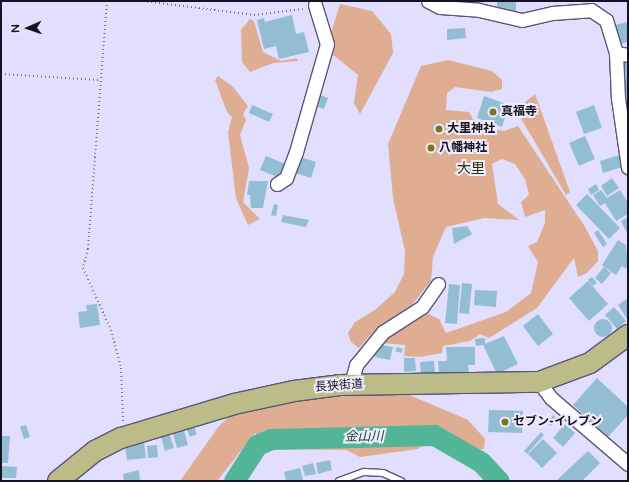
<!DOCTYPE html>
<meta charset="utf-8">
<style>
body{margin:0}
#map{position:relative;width:629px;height:482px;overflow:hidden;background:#e1defe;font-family:"Varela Round","Noto Sans JP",sans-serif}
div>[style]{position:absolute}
.green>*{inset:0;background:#dead92}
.river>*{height:21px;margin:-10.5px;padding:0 10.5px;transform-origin:10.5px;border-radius:10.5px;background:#53b597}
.building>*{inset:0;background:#93bdd3}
.round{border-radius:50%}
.path>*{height:2px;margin-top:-1px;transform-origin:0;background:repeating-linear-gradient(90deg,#76738a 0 1px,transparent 0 4px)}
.roads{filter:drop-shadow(1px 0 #5a5578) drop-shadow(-1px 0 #5a5578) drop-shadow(0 1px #5a5578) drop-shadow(0 -1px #5a5578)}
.service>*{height:6px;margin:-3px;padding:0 3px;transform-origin:3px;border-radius:3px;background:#fff}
.minor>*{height:13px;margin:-6.5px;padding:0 6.5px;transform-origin:6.5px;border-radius:6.5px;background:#fff}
.primary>*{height:20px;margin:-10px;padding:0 10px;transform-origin:10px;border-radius:10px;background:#bbbc88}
.dots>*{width:11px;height:11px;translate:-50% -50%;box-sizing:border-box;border:2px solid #efedfd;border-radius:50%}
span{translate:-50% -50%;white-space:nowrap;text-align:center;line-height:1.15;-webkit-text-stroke:4px #efedfd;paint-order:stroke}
.poi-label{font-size:12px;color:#151321;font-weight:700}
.left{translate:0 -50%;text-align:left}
.street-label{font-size:12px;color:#151321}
.water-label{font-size:13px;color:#103c2f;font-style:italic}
.quarter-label{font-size:14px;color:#2d2e03}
.frame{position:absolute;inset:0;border:2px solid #151321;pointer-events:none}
.north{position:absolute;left:8px;top:8px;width:40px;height:40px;-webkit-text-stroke:3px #efedfd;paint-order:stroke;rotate:268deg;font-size:11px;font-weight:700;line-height:16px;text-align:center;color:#151321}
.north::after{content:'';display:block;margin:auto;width:14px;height:18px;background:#151321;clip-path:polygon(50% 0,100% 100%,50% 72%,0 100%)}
</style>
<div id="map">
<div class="green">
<div style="clip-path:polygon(340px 4px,372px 11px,391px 34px,393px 53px,360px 114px,354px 103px,358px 75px,332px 54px,330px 36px)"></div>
<div style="clip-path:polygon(250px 19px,254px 21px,263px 52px,281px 61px,297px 58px,298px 61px,273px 63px,250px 72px,242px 62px,241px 30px)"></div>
<div style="clip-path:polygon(448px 60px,492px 71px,502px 80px,502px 89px,491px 92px,455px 87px,447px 93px,446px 110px,469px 112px,476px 125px,485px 128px,504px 131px,518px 126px,585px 227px,598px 251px,598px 261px,587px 273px,578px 277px,574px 258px,537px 308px,489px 338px,480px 334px,470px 341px,443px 346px,442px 353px,420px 357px,404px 356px,405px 345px,382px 343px,386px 334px,426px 313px,439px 319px,446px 333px,506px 312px,531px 293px,538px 262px,528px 246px,537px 242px,545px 223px,545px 210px,525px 217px,521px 202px,529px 195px,525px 179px,515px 164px,502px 159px,492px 164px,498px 204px,519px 220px,484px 218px,446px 227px,433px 257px,431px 281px,406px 312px,374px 331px,359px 348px,351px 342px,348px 333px,355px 322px,375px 310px,395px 292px,404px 274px,405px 251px,393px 198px,388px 144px,421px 66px)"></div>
<div style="clip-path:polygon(218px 76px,233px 87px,248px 106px,243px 114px,246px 120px,240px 135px,249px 168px,243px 202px,260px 219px,248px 225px,236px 198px,228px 132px,232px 117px,227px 112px,215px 80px)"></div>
<div style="clip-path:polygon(535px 94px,570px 192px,566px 195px,516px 110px)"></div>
<div style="clip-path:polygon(405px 393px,468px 420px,485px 439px,484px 449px,474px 450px,451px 439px,427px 442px,418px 449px,360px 457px,346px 450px,268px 449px,255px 433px,217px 481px,180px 481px,219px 426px,233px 413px,265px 403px,337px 394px)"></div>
</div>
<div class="river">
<div style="left:234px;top:481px;width:43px;rotate:-57.4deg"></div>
<div style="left:257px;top:445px;width:15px;rotate:-23deg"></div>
<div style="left:271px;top:439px;width:163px;rotate:-1.4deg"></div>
<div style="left:434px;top:435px;width:54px;rotate:29.9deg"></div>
<div style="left:481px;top:462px;width:26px;rotate:47deg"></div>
</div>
<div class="building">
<div style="clip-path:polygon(497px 1px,516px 1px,516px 11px,497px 10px)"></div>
<div style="clip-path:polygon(292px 15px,296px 34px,304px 32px,309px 52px,279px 59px,276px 46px,264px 49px,257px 20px,264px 18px,265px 22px)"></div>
<div style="clip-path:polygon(628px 22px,628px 42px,619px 44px,615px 25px)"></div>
<div style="clip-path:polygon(465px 28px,466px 38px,447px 40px,447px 29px)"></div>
<div style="clip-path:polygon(619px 61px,628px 62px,628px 99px,622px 99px,624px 72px,618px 72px)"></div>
<div style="clip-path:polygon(320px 95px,328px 98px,324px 109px,316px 106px)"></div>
<div style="clip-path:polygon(484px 96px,509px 105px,502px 127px,477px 118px)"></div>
<div style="clip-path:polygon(252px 105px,273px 114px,269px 122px,249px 113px)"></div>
<div style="clip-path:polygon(594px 105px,602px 128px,584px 134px,576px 112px)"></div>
<div style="clip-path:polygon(433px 124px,444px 124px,444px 133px,434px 133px)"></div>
<div style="clip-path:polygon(585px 136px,595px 159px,579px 166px,569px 143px)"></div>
<div style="clip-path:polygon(619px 155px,622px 167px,603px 173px,600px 161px)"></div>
<div style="clip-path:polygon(266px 156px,285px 164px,280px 178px,260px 170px)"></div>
<div style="clip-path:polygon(297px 156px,316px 162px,311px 178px,292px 172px)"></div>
<div style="clip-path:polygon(612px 178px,619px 188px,607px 196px,601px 186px)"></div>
<div style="clip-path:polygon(249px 181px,268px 181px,263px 208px,251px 208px,250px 195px,247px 195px)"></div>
<div style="clip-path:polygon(596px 184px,599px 190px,591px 195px,588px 189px)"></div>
<div style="clip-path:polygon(601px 190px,607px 198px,620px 190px,628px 203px,628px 214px,616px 221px,605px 203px,600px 206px,593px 195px)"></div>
<div style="clip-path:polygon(587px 194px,620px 228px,609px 239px,576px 205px)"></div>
<div style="clip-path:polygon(274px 204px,278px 205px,276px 216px,271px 215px)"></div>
<div style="clip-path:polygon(283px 215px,309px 220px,306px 227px,281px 222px)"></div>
<div style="clip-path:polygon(628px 217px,628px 235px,621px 221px)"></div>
<div style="clip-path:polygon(467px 226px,472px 234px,454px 244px,452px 228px)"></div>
<div style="clip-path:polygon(598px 230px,607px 244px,603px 247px,594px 233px)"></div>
<div style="clip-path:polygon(618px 240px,626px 245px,628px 265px,626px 269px,622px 266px,616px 275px,602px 265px)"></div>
<div style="clip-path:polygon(604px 267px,611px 273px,602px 284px,595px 278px)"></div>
<div style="clip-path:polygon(592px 277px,597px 283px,593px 286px,588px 280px)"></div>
<div style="clip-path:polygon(588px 281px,608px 304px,589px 321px,569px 298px)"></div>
<div style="clip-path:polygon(462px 283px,472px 284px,469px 314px,459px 313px)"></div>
<div style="clip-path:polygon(449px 284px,460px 285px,457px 324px,445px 323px)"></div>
<div style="clip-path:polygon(475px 290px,497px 291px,496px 307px,474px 305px)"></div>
<div style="clip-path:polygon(628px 298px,628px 319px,627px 319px,618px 305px)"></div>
<div style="clip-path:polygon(97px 304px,100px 325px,80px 328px,78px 312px,87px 311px,86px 305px)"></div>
<div style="clip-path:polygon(614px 307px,626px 321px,617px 329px,605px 315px)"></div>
<div style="clip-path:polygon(538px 314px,553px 334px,538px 346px,523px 326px)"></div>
<div class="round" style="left:594px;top:319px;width:18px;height:18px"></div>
<div style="clip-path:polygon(504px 336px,518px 364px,497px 374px,483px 345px,476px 346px,475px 339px,485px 338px,485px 344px)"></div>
<div style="clip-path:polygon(377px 344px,393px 347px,390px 360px,375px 357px)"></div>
<div style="clip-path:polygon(397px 347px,403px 349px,401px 353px,395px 351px)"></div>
<div style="clip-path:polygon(446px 347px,475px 347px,475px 365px,468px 365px,469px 373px,439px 372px,438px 361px,447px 361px)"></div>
<div style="clip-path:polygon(404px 358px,415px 358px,416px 371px,404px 372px)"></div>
<div style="clip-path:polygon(434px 361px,435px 375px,421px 375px,420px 362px)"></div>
<div style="clip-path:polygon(597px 378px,628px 407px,628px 415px,608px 437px,573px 405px)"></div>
<div style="clip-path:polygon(489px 410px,523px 411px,522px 433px,488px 432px)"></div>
<div style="clip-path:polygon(553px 415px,556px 418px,551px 426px,548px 424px)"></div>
<div style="clip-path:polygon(565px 424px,575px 433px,563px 447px,553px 438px)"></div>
<div style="clip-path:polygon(26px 425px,30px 437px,24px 439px,20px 427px)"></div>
<div style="clip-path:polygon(193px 425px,197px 434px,190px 437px,186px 428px)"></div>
<div style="clip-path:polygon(183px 427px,188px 445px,177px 448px,172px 430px)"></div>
<div style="clip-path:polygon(541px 432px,544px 435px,527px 454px,524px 451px)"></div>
<div style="clip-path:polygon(169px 433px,174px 448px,165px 451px,161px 436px)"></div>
<div style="clip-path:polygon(1px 436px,10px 436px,8px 463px,1px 463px)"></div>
<div style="clip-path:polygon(543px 439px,557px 453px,542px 468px,528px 454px)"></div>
<div style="clip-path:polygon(144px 443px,146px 458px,127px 460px,125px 445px)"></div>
<div style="clip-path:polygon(157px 445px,158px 457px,148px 458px,147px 446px)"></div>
<div style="clip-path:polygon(588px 451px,600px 463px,582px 481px,556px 481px)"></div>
<div style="clip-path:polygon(330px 460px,332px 470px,318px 474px,316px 463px)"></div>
<div style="clip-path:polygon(313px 463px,316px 474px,305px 476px,302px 466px)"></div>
<div style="clip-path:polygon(1px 466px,17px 467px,16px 478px,1px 478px)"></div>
<div style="clip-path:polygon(300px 468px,303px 480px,286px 481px,284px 472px)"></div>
<div style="clip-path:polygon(139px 470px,140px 481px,124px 481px,123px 474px)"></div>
</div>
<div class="path">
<div style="left:107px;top:1px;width:249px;rotate:94.4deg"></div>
<div style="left:88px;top:249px;width:20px;rotate:105deg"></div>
<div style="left:83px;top:268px;width:68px;rotate:65.7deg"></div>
<div style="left:111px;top:330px;width:39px;rotate:75deg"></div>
<div style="left:121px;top:368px;width:53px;rotate:87.8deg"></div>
<div style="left:143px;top:1px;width:112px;rotate:7.2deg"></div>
<div style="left:254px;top:15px;width:49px;rotate:-7deg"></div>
<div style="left:1px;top:74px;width:98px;rotate:3.5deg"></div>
</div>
<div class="roads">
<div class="service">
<div style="left:339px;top:481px;width:27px;rotate:-20deg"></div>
<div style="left:364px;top:472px;width:19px;rotate:3deg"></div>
<div style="left:383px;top:473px;width:20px;rotate:24deg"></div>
</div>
<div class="minor">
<div style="left:428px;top:1px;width:13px;rotate:27deg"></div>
<div style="left:440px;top:7px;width:39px;rotate:4deg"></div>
<div style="left:479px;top:10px;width:44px;rotate:13.1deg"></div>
<div style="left:522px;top:20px;width:31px;rotate:-13deg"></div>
<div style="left:552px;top:13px;width:39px;rotate:-4deg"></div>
<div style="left:591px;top:10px;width:18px;rotate:34deg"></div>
<div style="left:606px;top:20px;width:34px;rotate:73deg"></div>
<div style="left:616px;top:53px;width:12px;rotate:9deg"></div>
<div style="left:616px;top:53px;width:45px;rotate:87.5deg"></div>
<div style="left:618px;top:98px;width:70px;rotate:81.8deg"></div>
<div style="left:277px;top:184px;width:11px;rotate:-34deg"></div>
<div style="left:286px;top:178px;width:28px;rotate:-69deg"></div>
<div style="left:296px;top:152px;width:112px;rotate:-74deg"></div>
<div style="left:327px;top:44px;width:41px;rotate:-107.1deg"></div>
<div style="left:539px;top:382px;width:20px;rotate:53deg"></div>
<div style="left:551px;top:398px;width:101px;rotate:40.6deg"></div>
<div style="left:351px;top:384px;width:20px;rotate:-75deg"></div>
<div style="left:356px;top:365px;width:43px;rotate:-50.7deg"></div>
<div style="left:383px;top:332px;width:46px;rotate:-32.7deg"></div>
<div style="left:422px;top:307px;width:28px;rotate:-55deg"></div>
</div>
<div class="primary">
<div style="left:58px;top:481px;width:48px;rotate:-39deg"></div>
<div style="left:95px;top:451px;width:29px;rotate:-27deg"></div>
<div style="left:121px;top:438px;width:118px;rotate:-16.7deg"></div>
<div style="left:234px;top:404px;width:61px;rotate:-12.2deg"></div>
<div style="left:294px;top:391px;width:46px;rotate:-7.4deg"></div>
<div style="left:340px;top:385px;width:199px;rotate:-0.9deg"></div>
<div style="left:539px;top:382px;width:54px;rotate:-20.4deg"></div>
<div style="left:590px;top:363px;width:47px;rotate:-36.4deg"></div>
</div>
</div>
<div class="dots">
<div style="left:493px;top:112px;background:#75761d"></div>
<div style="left:439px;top:129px;background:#75761d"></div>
<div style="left:431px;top:148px;background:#75761d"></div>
<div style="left:505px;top:422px;background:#75761d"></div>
</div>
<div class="poi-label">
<span class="left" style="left:501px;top:112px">真福寺</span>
<span class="left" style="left:447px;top:129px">大里神社</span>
<span class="left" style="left:439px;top:148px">八幡神社</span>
<span class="left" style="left:513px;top:422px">セブン-イレブン</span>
</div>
<div class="street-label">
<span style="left:339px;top:386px;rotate:-4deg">長狭街道</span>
</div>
<div class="water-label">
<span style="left:364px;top:437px;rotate:-1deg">金山川</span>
</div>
<div class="quarter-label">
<span style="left:471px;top:169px">大里</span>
</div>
<div class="frame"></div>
<div class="north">N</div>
</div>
